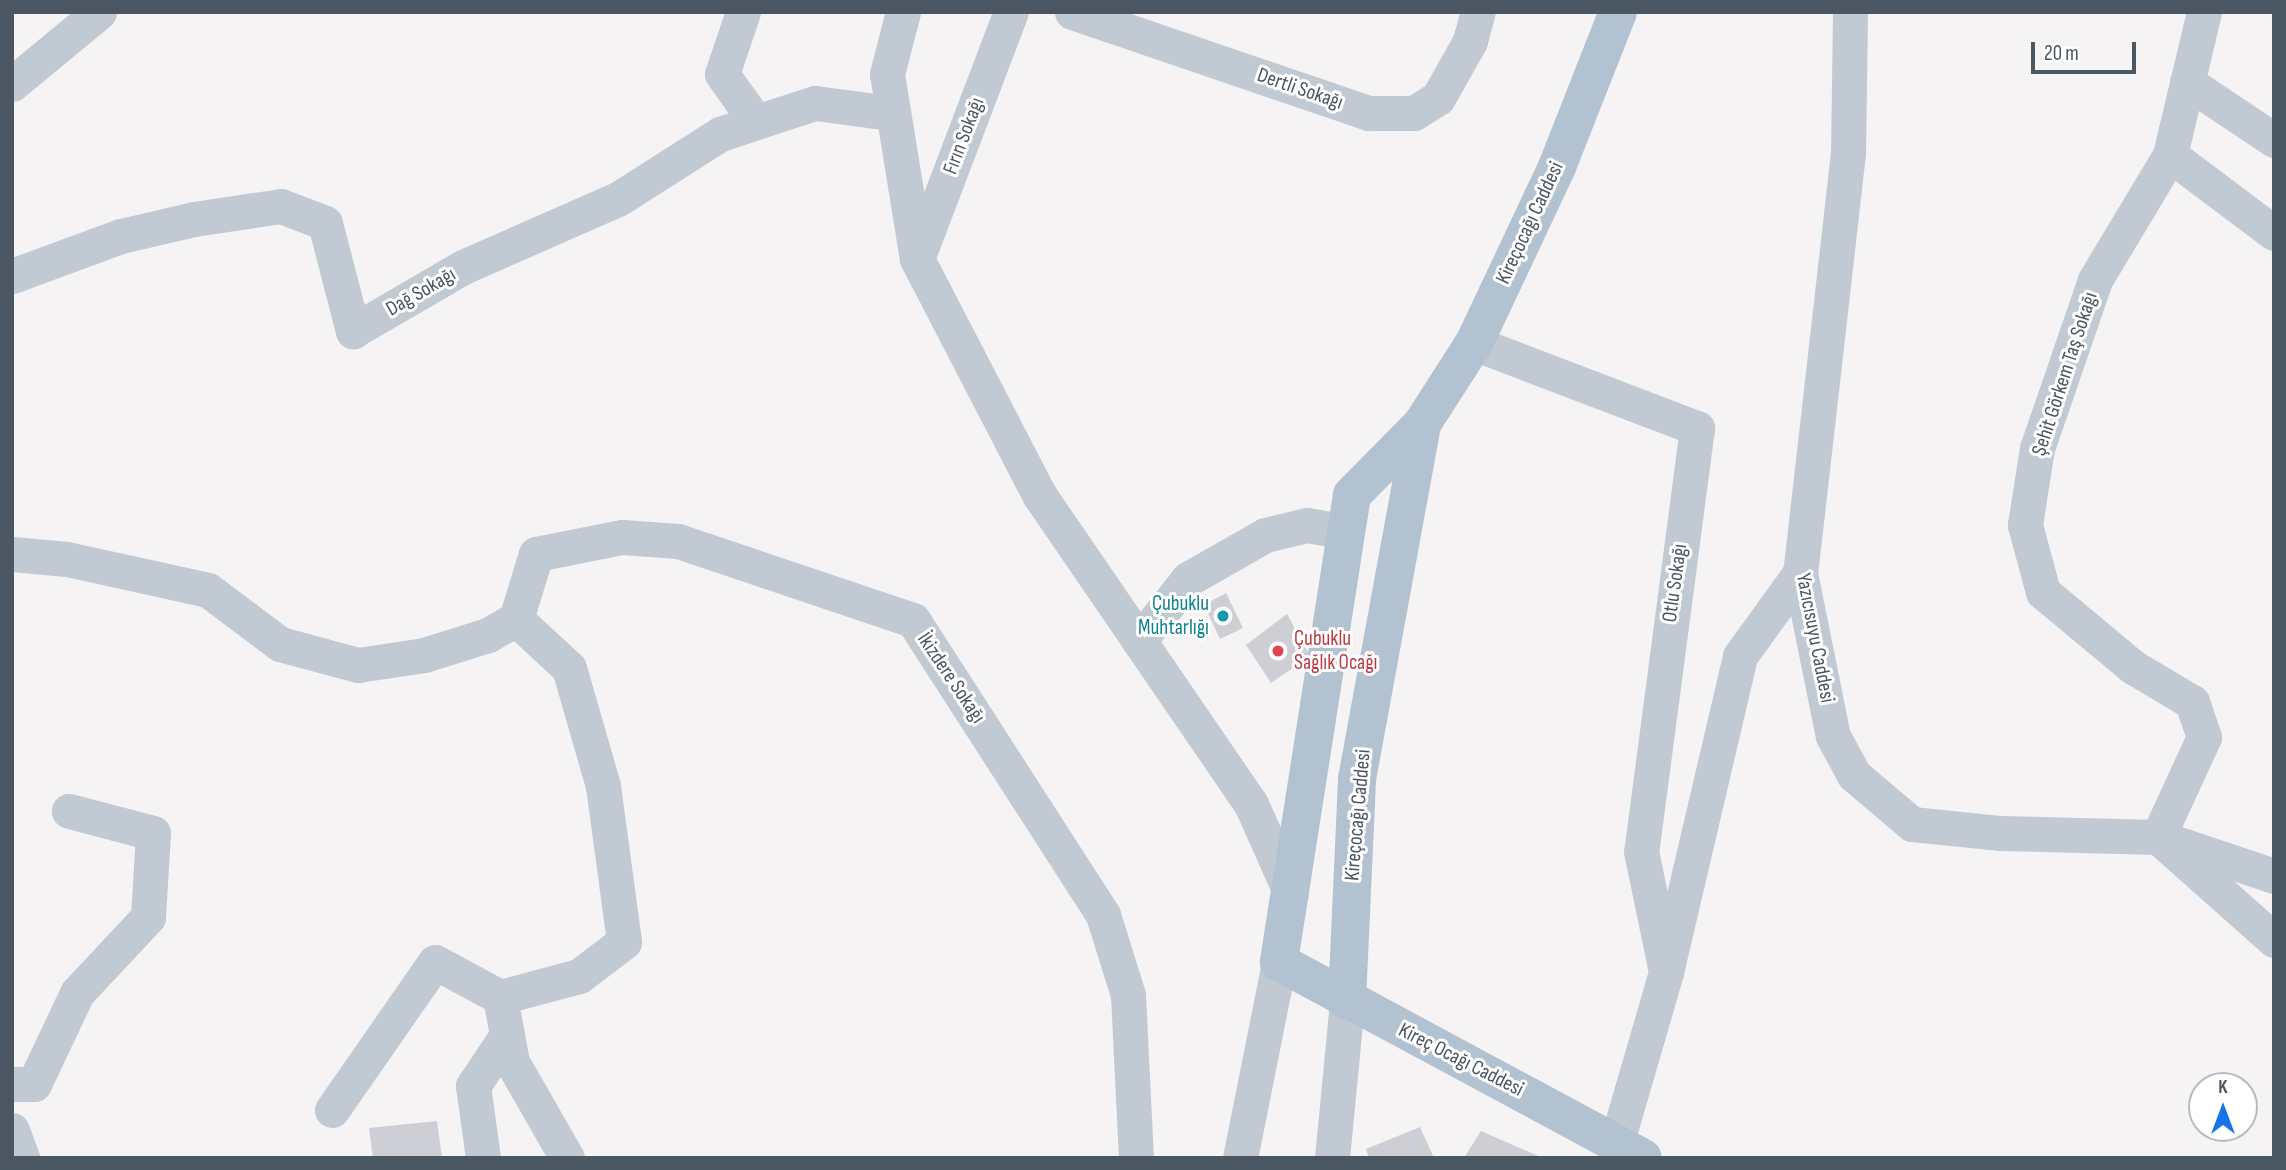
<!DOCTYPE html>
<meta charset="utf-8">
<style>
body{margin:0}
#map{position:relative;width:2286px;height:1170px;overflow:hidden;background:#f5f3f3;font-family:"Sofia Sans Condensed",sans-serif}
div>[style]{position:absolute}
.building>*{inset:0;background:#cdcfd5}
.minor>*{height:35px;margin:-17.5px;padding:0 17.5px;transform-origin:17.5px;border-radius:17.5px;background:#c1cad2}
.major>*{height:38px;margin:-19px;padding:0 19px;transform-origin:19px;border-radius:19px;background:#b3c2d1}
.dots>*{width:19px;height:19px;translate:-50% -50%;box-sizing:border-box;border:4px solid #fff;border-radius:50%}
span{translate:-50% -50%;white-space:nowrap;text-align:center;line-height:1.15;-webkit-text-stroke:6px #fff;paint-order:stroke}
.street-label{font-size:21px;color:#4a5661}
.culture-label{font-size:21px;color:#0d838f}
.right{translate:-100% -50%;text-align:right}
.health-label{font-size:21px;color:#be3a42}
.left{translate:0 -50%;text-align:left}
.frame{position:absolute;inset:0;border:14px solid #4a5661;pointer-events:none}
.north{position:absolute;left:2188px;top:1072px;width:70px;height:70px;box-sizing:border-box;background:#fff;border:2px solid #b7bbc0;border-radius:50%;rotate:0deg;font-size:19px;font-weight:700;line-height:28px;text-align:center;color:#4a5661}
.north::after{content:'';display:block;margin:auto;width:24px;height:32px;background:#1a73e8;clip-path:polygon(50% 0,100% 100%,50% 72%,0 100%)}
.scale{position:absolute;left:2031px;top:42px;width:105px;height:32px;box-sizing:border-box;border:4px solid #4a5661;border-top:0;padding-left:9px;font-size:21px;line-height:24px;white-space:nowrap;color:#4a5661;-webkit-text-stroke:5px #fff;paint-order:stroke}
</style>
<div id="map">
<div class="building">
<div style="clip-path:polygon(1226px 593px,1243px 628px,1220px 639px,1204px 605px)"></div>
<div style="clip-path:polygon(1287px 614px,1310px 656px,1271px 683px,1246px 645px)"></div>
<div style="clip-path:polygon(437px 1121px,442px 1158px,373px 1158px,369px 1128px)"></div>
<div style="clip-path:polygon(1420px 1127px,1434px 1158px,1369px 1158px,1366px 1149px)"></div>
<div style="clip-path:polygon(1481px 1131px,1506px 1142px,1543px 1158px,1464px 1158px)"></div>
</div>
<div class="minor">
<div style="left:743px;top:12px;width:65px;rotate:108.7deg"></div>
<div style="left:722px;top:74px;width:59px;rotate:54.7deg"></div>
<div style="left:903px;top:12px;width:64px;rotate:104.5deg"></div>
<div style="left:887px;top:74px;width:187px;rotate:80.8deg"></div>
<div style="left:917px;top:259px;width:267px;rotate:62.6deg"></div>
<div style="left:1040px;top:496px;width:373px;rotate:55.6deg"></div>
<div style="left:1251px;top:804px;width:98px;rotate:66deg"></div>
<div style="left:1072px;top:12px;width:314px;rotate:18.8deg"></div>
<div style="left:1369px;top:113px;width:45px"></div>
<div style="left:1414px;top:113px;width:28px;rotate:-32deg"></div>
<div style="left:1438px;top:98px;width:65px;rotate:-60.7deg"></div>
<div style="left:1470px;top:41px;width:30px;rotate:-75deg"></div>
<div style="left:1850px;top:12px;width:141px;rotate:90.8deg"></div>
<div style="left:1848px;top:153px;width:423px;rotate:96.5deg"></div>
<div style="left:1800px;top:573px;width:166px;rotate:78.6deg"></div>
<div style="left:1833px;top:736px;width:44px;rotate:61.7deg"></div>
<div style="left:1854px;top:775px;width:76px;rotate:40.2deg"></div>
<div style="left:1912px;top:824px;width:87px;rotate:5.9deg"></div>
<div style="left:1999px;top:833px;width:159px;rotate:1.4deg"></div>
<div style="left:2158px;top:837px;width:122px;rotate:18.6deg"></div>
<div style="left:2204px;top:12px;width:147px;rotate:103.4deg"></div>
<div style="left:2170px;top:155px;width:146px;rotate:121deg"></div>
<div style="left:2095px;top:280px;width:178px;rotate:109deg"></div>
<div style="left:2037px;top:448px;width:78px;rotate:98.9deg"></div>
<div style="left:2025px;top:525px;width:69px;rotate:75deg"></div>
<div style="left:2043px;top:592px;width:117px;rotate:39.8deg"></div>
<div style="left:2133px;top:667px;width:69px;rotate:30.7deg"></div>
<div style="left:2192px;top:702px;width:37px;rotate:71deg"></div>
<div style="left:2204px;top:737px;width:110px;rotate:114.7deg"></div>
<div style="left:2158px;top:837px;width:155px;rotate:41.6deg"></div>
<div style="left:2187px;top:82px;width:105px;rotate:33.7deg"></div>
<div style="left:12px;top:84px;width:113px;rotate:-39.6deg"></div>
<div style="left:2170px;top:155px;width:130px;rotate:36.9deg"></div>
<div style="left:917px;top:259px;width:264px;rotate:-69.2deg"></div>
<div style="left:12px;top:276px;width:116px;rotate:-20.2deg"></div>
<div style="left:121px;top:236px;width:75px;rotate:-13.1deg"></div>
<div style="left:194px;top:219px;width:88px;rotate:-8.5deg"></div>
<div style="left:281px;top:206px;width:47px;rotate:21.1deg"></div>
<div style="left:325px;top:223px;width:112px;rotate:75.5deg"></div>
<div style="left:353px;top:331px;width:127px;rotate:-30.2deg"></div>
<div style="left:463px;top:267px;width:169px;rotate:-23.7deg"></div>
<div style="left:618px;top:199px;width:121px;rotate:-32.5deg"></div>
<div style="left:720px;top:134px;width:100px;rotate:-18.1deg"></div>
<div style="left:815px;top:103px;width:77px;rotate:7.5deg"></div>
<div style="left:1474px;top:343px;width:239px;rotate:20.9deg"></div>
<div style="left:1697px;top:428px;width:427px;rotate:97.5deg"></div>
<div style="left:1641px;top:851px;width:124px;rotate:78.3deg"></div>
<div style="left:12px;top:554px;width:55px;rotate:5.2deg"></div>
<div style="left:67px;top:559px;width:144px;rotate:12.4deg"></div>
<div style="left:208px;top:590px;width:90px;rotate:36.9deg"></div>
<div style="left:280px;top:644px;width:81px;rotate:15.1deg"></div>
<div style="left:358px;top:665px;width:67px;rotate:-8.6deg"></div>
<div style="left:424px;top:655px;width:67px;rotate:-17.4deg"></div>
<div style="left:488px;top:635px;width:32px;rotate:-30deg"></div>
<div style="left:516px;top:619px;width:68px;rotate:-72.9deg"></div>
<div style="left:536px;top:554px;width:88px;rotate:-11.2deg"></div>
<div style="left:622px;top:537px;width:56px;rotate:4.1deg"></div>
<div style="left:678px;top:541px;width:248px;rotate:18.6deg"></div>
<div style="left:913px;top:620px;width:351px;rotate:57.2deg"></div>
<div style="left:1103px;top:915px;width:84px;rotate:72.6deg"></div>
<div style="left:1128px;top:995px;width:163px;rotate:87.2deg"></div>
<div style="left:516px;top:619px;width:72px;rotate:42.8deg"></div>
<div style="left:569px;top:668px;width:123px;rotate:73.9deg"></div>
<div style="left:603px;top:786px;width:157px;rotate:82.3deg"></div>
<div style="left:624px;top:942px;width:56px;rotate:142.9deg"></div>
<div style="left:579px;top:976px;width:82px;rotate:165.1deg"></div>
<div style="left:500px;top:997px;width:66px;rotate:79.5deg"></div>
<div style="left:512px;top:1062px;width:111px;rotate:60.2deg"></div>
<div style="left:1139px;top:641px;width:79px;rotate:-51.7deg"></div>
<div style="left:1188px;top:579px;width:89px;rotate:-29.7deg"></div>
<div style="left:1265px;top:535px;width:43px;rotate:-13.4deg"></div>
<div style="left:1307px;top:525px;width:40px;rotate:10deg"></div>
<div style="left:12px;top:1084px;width:22px"></div>
<div style="left:34px;top:1084px;width:101px;rotate:-64.7deg"></div>
<div style="left:77px;top:993px;width:104px;rotate:-46.9deg"></div>
<div style="left:148px;top:917px;width:84px;rotate:-86.6deg"></div>
<div style="left:153px;top:833px;width:87px;rotate:-165.3deg"></div>
<div style="left:332px;top:1110px;width:180px;rotate:-55.2deg"></div>
<div style="left:435px;top:962px;width:74px;rotate:28.3deg"></div>
<div style="left:12px;top:1130px;width:30px;rotate:70deg"></div>
<div style="left:1617px;top:1141px;width:176px;rotate:-73.8deg"></div>
<div style="left:1666px;top:972px;width:325px;rotate:-76.8deg"></div>
<div style="left:1740px;top:656px;width:102px;rotate:-54.1deg"></div>
<div style="left:483px;top:1158px;width:73px;rotate:-97.9deg"></div>
<div style="left:473px;top:1086px;width:61px;rotate:-56.3deg"></div>
<div style="left:1240px;top:1158px;width:200px;rotate:-78.7deg"></div>
<div style="left:1332px;top:1158px;width:158px;rotate:-84.5deg"></div>
</div>
<div class="major">
<div style="left:1618px;top:12px;width:167px;rotate:111.5deg"></div>
<div style="left:1557px;top:167px;width:195px;rotate:115.2deg"></div>
<div style="left:1474px;top:343px;width:96px;rotate:122.7deg"></div>
<div style="left:1422px;top:424px;width:100px;rotate:134.6deg"></div>
<div style="left:1352px;top:495px;width:473px;rotate:98.9deg"></div>
<div style="left:1279px;top:962px;width:413px;rotate:28.3deg"></div>
<div style="left:1347px;top:1001px;width:222px;rotate:-87.4deg"></div>
<div style="left:1357px;top:779px;width:361px;rotate:-79.6deg"></div>
</div>
<div class="dots">
<div style="left:1223px;top:616px;background:#0f9aa8"></div>
<div style="left:1278px;top:651px;background:#e0444e"></div>
</div>
<div class="street-label">
<span style="left:1300px;top:89px;rotate:19deg">Dertli Sokağı</span>
<span style="left:964px;top:136px;rotate:-69deg">Fırın Sokağı</span>
<span style="left:1530px;top:223px;rotate:-65deg">Kireçocağı Caddesi</span>
<span style="left:421px;top:292px;rotate:-30deg">Dağ Sokağı</span>
<span style="left:2065px;top:374px;rotate:-72deg">Şehit Görkem Taş Sokağı</span>
<span style="left:1675px;top:583px;rotate:-82deg">Otlu Sokağı</span>
<span style="left:1815px;top:638px;rotate:79deg">Yazıcısuyu Caddesi</span>
<span style="left:951px;top:678px;rotate:56deg">İkizdere Sokağı</span>
<span style="left:1358px;top:815px;rotate:-85deg">Kireçocağı Caddesi</span>
<span style="left:1461px;top:1060px;rotate:27deg">Kireç Ocağı Caddesi</span>
</div>
<div class="culture-label">
<span class="right" style="left:1209px;top:616px">Çubuklu<br>Muhtarlığı</span>
</div>
<div class="health-label">
<span class="left" style="left:1294px;top:651px">Çubuklu<br>Sağlık Ocağı</span>
</div>
<div class="frame"></div>
<div class="north">K</div>
<div class="scale">20 m</div>
</div>
